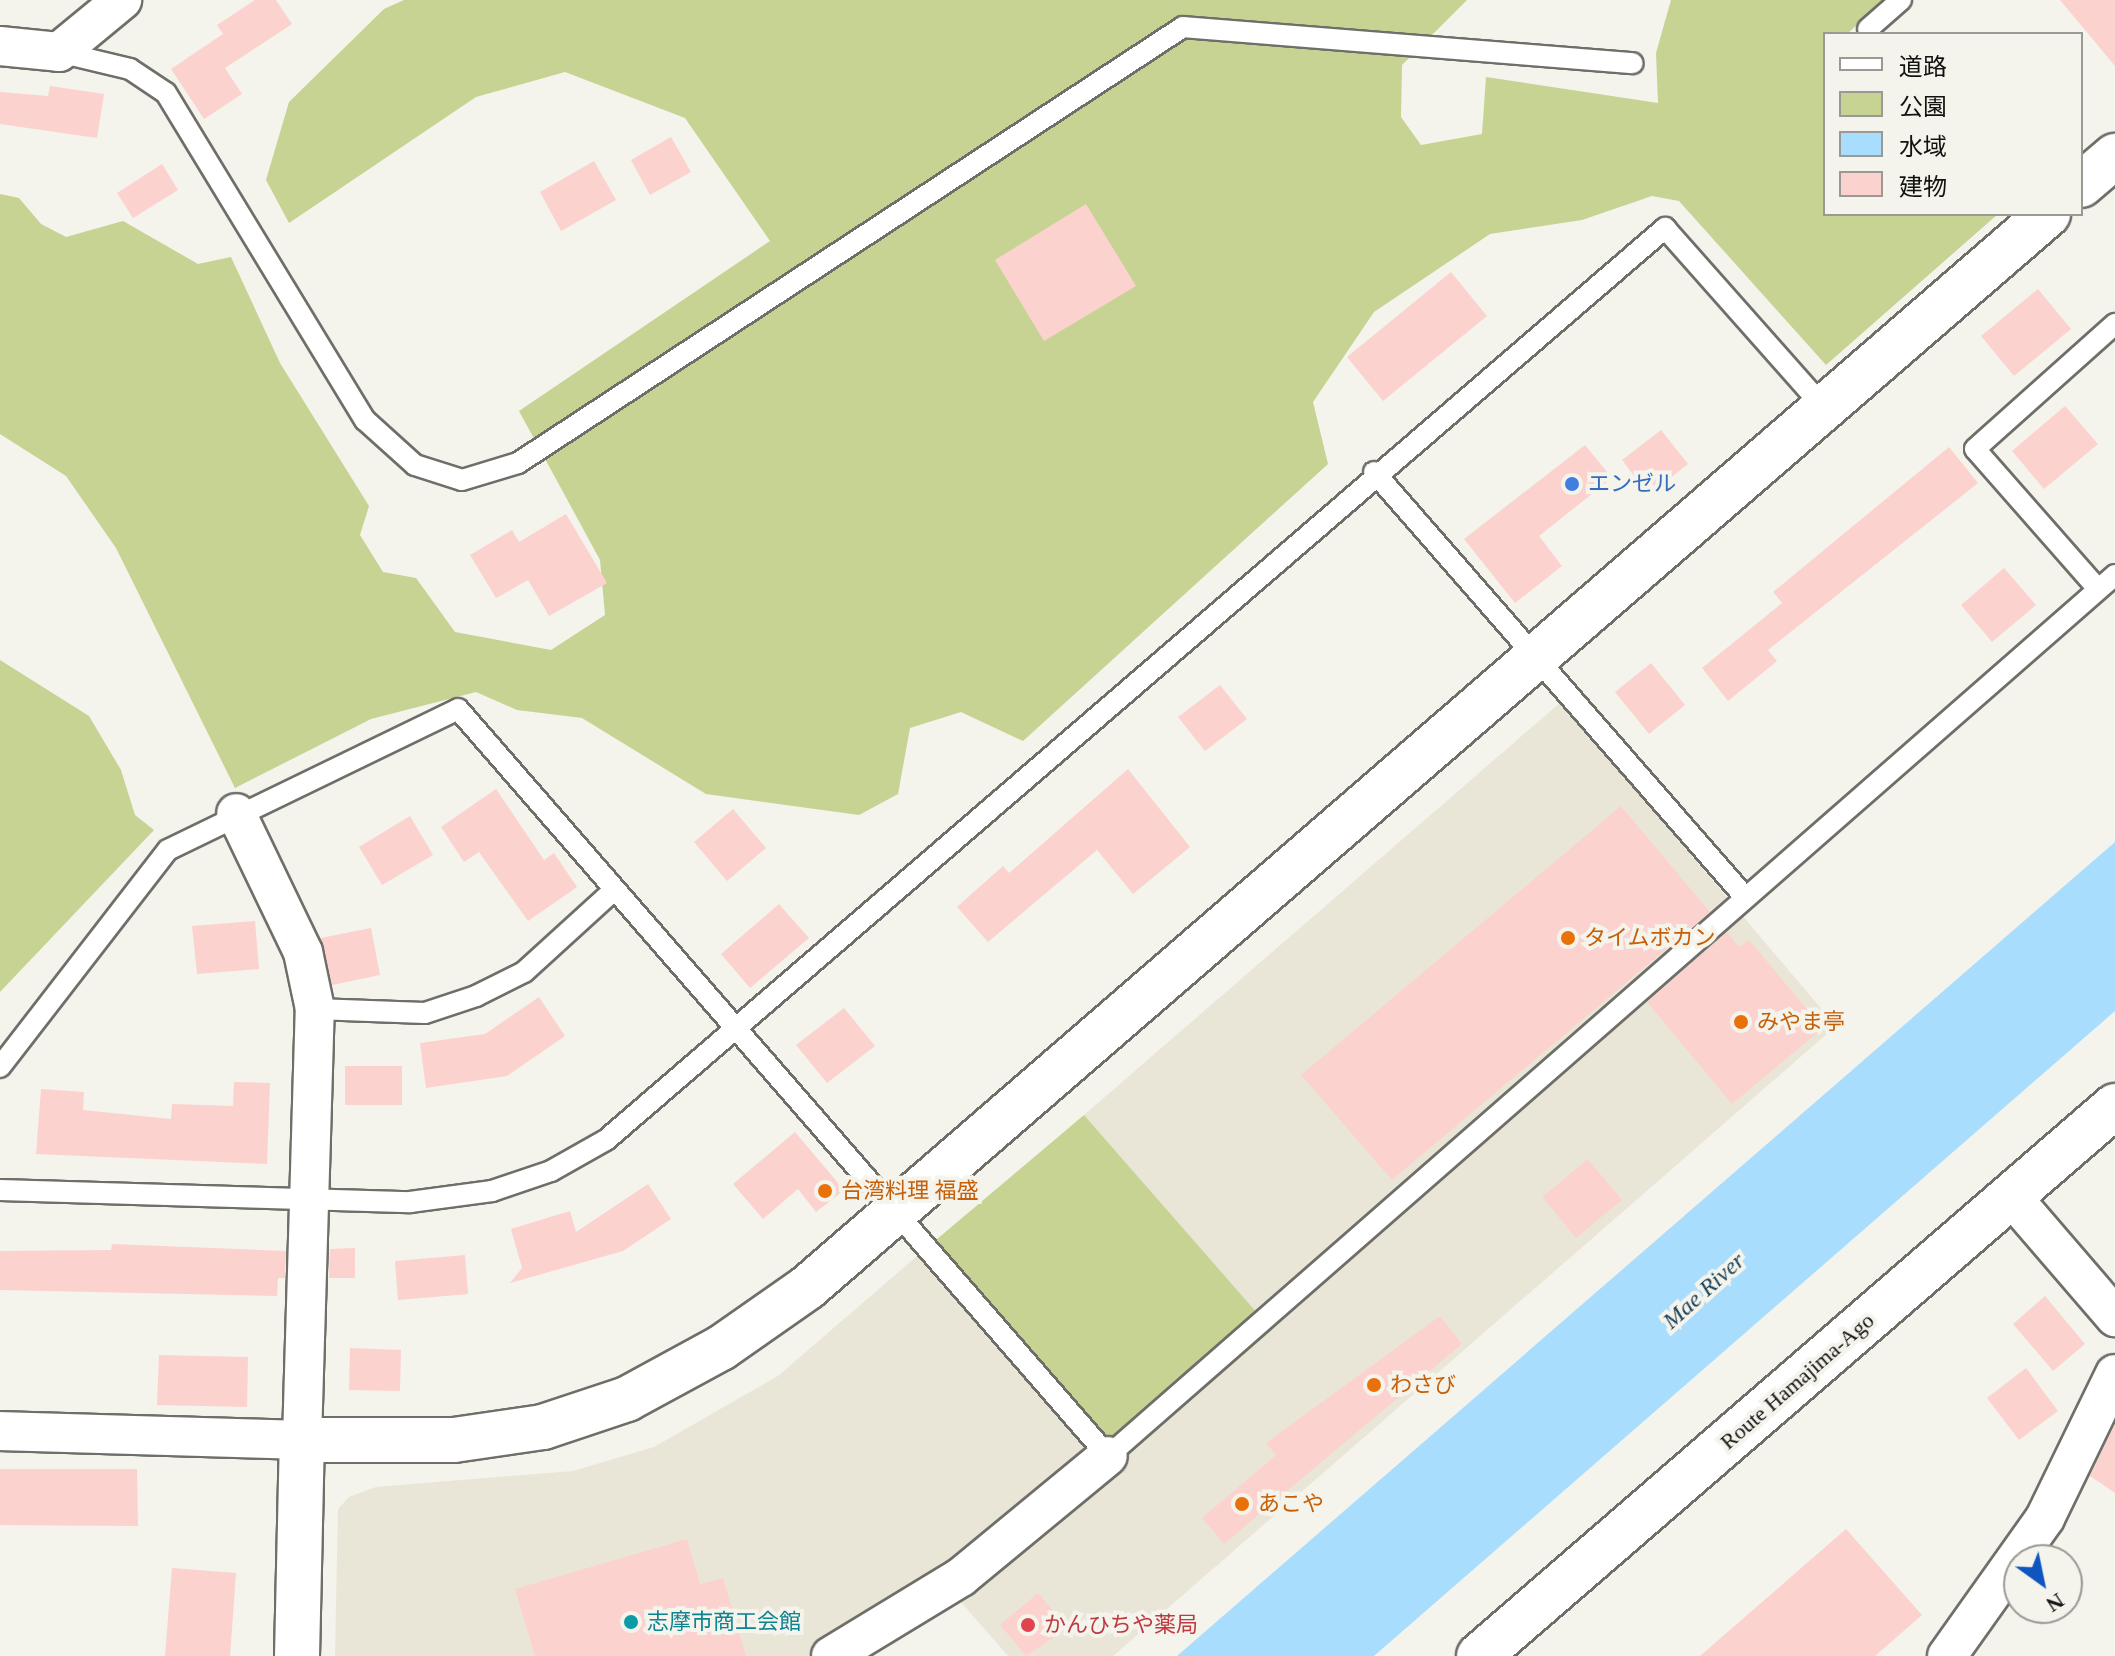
<!DOCTYPE html>
<meta charset="utf-8">
<style>
body{margin:0}
#map{position:relative;width:2115px;height:1656px;overflow:hidden;background:#f4f3ec;font-family:"Times New Roman","Noto Sans JP",serif}
div>[style]{position:absolute}
.built>*{inset:0;background:#e9e6d8}
.green>*{inset:0;background:#c6d393}
.water>*{inset:0;background:#a9ddfe}
.building>*{inset:0;background:#fcd2cf}
.roads{filter:drop-shadow(2px 0 #6f6e68) drop-shadow(-2px 0 #6f6e68) drop-shadow(0 2px #6f6e68) drop-shadow(0 -2px #6f6e68)}
.lane>*{height:20px;margin:-10px;padding:0 10px;transform-origin:10px;border-radius:10px;background:#fff}
.street>*{height:38px;margin:-19px;padding:0 19px;transform-origin:19px;border-radius:19px;background:#fff}
.secondary>*{height:44px;margin:-22px;padding:0 22px;transform-origin:22px;border-radius:22px;background:#fff}
.primary>*{height:44px;margin:-22px;padding:0 22px;transform-origin:22px;border-radius:22px;background:#fff}
.dots>*{width:22px;height:22px;translate:-50% -50%;box-sizing:border-box;border:4px solid #f4f3ec;border-radius:50%}
span{translate:-50% -50%;white-space:nowrap;text-align:center;line-height:1.15;-webkit-text-stroke:8px #f4f3ec;paint-order:stroke}
.shop-label{font-size:22px;color:#366cbe}
.left{translate:0 -50%;text-align:left}
.food-label{font-size:22px;color:#c56008}
.street-label{font-size:22px;color:#121210}
.culture-label{font-size:22px;color:#0d838f}
.health-label{font-size:22px;color:#be3a42}
.water-label{font-size:24px;color:#1b4259;font-style:italic}
.legend{position:absolute;left:1823px;top:32px;width:260px;height:184px;box-sizing:border-box;background:#f4f3ec;border:2px solid #9a9994;margin:0;padding:10px 14px;list-style:none;font-size:24px;color:#121210}
.legend li{display:flex;align-items:center;gap:16px;height:40px}
.legend b{width:40px;border:2px solid #9a9994}
.north{position:absolute;left:2003px;top:1544px;width:80px;height:80px;box-sizing:border-box;background:#f4f3ec;border:2px solid #9a9994;border-radius:50%;rotate:147deg;font-size:22px;font-weight:700;line-height:32px;text-align:center;color:#121210}
.north::after{content:'';display:block;margin:auto;width:28px;height:36px;background:#0f55c0;clip-path:polygon(50% 0,100% 100%,50% 72%,0 100%)}
</style>
<div id="map">
<div class="built">
<div style="clip-path:polygon(1561px 702px,1836px 1026px,1113px 1656px,1008px 1656px,948px 1587px,829px 1656px,335px 1656px,338px 1509px,349px 1497px,376px 1487px,573px 1471px,654px 1447px,778px 1376px,930px 1245px,1271px 1330px,1084px 1115px)"></div>
</div>
<div class="green">
<div style="clip-path:polygon(404px 0,1467px 0,1402px 65px,1401px 117px,1421px 145px,1482px 134px,1486px 77px,1658px 103px,1656px 53px,1671px 0,1885px 0,1847px 34px,1825px 34px,1825px 214px,1998px 214px,1826px 365px,1679px 201px,1652px 196px,1582px 220px,1490px 234px,1374px 312px,1313px 402px,1328px 464px,1023px 741px,961px 712px,910px 728px,898px 794px,859px 815px,706px 794px,582px 718px,517px 710px,476px 692px,371px 719px,235px 788px,116px 548px,66px 476px,0 434px,0 194px,19px 198px,41px 224px,66px 237px,123px 221px,198px 264px,231px 257px,280px 363px,369px 506px,360px 535px,383px 572px,416px 578px,455px 632px,551px 650px,605px 615px,600px 560px,519px 411px,770px 241px,685px 118px,565px 72px,476px 97px,289px 223px,266px 180px,289px 102px,384px 9px)"></div>
<div style="clip-path:polygon(0 660px,89px 716px,121px 770px,135px 815px,154px 830px,0 992px)"></div>
<div style="clip-path:polygon(1084px 1115px,1272px 1330px,1121px 1461px,930px 1245px)"></div>
</div>
<div class="water">
<div style="clip-path:polygon(2115px 842px,2115px 1011px,1374px 1656px,1177px 1656px)"></div>
</div>
<div class="building">
<div style="clip-path:polygon(255px 0,276px 0,292px 24px,225px 68px,242px 94px,204px 119px,171px 69px,223px 34px,217px 25px)"></div>
<div style="clip-path:polygon(2060px 0,2115px 0,2115px 66px)"></div>
<div style="clip-path:polygon(50px 86px,104px 94px,97px 138px,0 124px,0 92px,48px 96px)"></div>
<div style="clip-path:polygon(671px 137px,691px 172px,650px 195px,631px 160px)"></div>
<div style="clip-path:polygon(594px 161px,616px 200px,561px 231px,540px 192px)"></div>
<div style="clip-path:polygon(162px 164px,178px 190px,133px 218px,117px 193px)"></div>
<div style="clip-path:polygon(1086px 204px,1136px 286px,1044px 341px,995px 260px)"></div>
<div style="clip-path:polygon(1451px 272px,1487px 316px,1383px 401px,1347px 357px)"></div>
<div style="clip-path:polygon(2038px 289px,2071px 329px,2014px 376px,1981px 336px)"></div>
<div style="clip-path:polygon(2065px 406px,2098px 444px,2044px 489px,2012px 451px)"></div>
<div style="clip-path:polygon(1661px 430px,1688px 464px,1649px 495px,1622px 460px)"></div>
<div style="clip-path:polygon(1585px 445px,1612px 478px,1539px 536px,1562px 566px,1515px 603px,1464px 539px)"></div>
<div style="clip-path:polygon(1949px 447px,1978px 483px,1768px 650px,1777px 661px,1728px 701px,1702px 668px,1782px 603px,1773px 592px)"></div>
<div style="clip-path:polygon(566px 514px,607px 583px,549px 616px,528px 580px,496px 598px,470px 555px,512px 530px,519px 542px)"></div>
<div style="clip-path:polygon(2004px 568px,2036px 605px,1992px 642px,1961px 605px)"></div>
<div style="clip-path:polygon(1651px 663px,1685px 705px,1649px 734px,1615px 692px)"></div>
<div style="clip-path:polygon(1220px 685px,1247px 719px,1205px 751px,1178px 717px)"></div>
<div style="clip-path:polygon(1128px 769px,1190px 847px,1133px 894px,1097px 850px,988px 942px,957px 907px,1003px 866px,1009px 873px)"></div>
<div style="clip-path:polygon(496px 789px,544px 860px,554px 853px,577px 887px,528px 921px,479px 852px,464px 862px,441px 827px)"></div>
<div style="clip-path:polygon(1621px 806px,1710px 912px,1392px 1180px,1301px 1075px)"></div>
<div style="clip-path:polygon(733px 809px,766px 848px,727px 881px,694px 842px)"></div>
<div style="clip-path:polygon(410px 816px,433px 855px,382px 885px,359px 847px)"></div>
<div style="clip-path:polygon(779px 904px,809px 938px,750px 988px,721px 954px)"></div>
<div style="clip-path:polygon(255px 921px,259px 969px,197px 974px,192px 926px)"></div>
<div style="clip-path:polygon(371px 928px,380px 975px,332px 985px,321px 938px)"></div>
<div style="clip-path:polygon(1727px 932px,1739px 947px,1749px 940px,1823px 1028px,1732px 1104px,1647px 1002px)"></div>
<div style="clip-path:polygon(539px 997px,565px 1036px,507px 1076px,426px 1088px,420px 1043px,485px 1034px)"></div>
<div style="clip-path:polygon(844px 1008px,875px 1046px,827px 1083px,796px 1045px)"></div>
<div style="clip-path:polygon(345px 1066px,402px 1066px,402px 1105px,345px 1105px)"></div>
<div style="clip-path:polygon(234px 1082px,270px 1083px,267px 1164px,36px 1154px,41px 1089px,84px 1092px,83px 1110px,171px 1119px,172px 1104px,233px 1106px)"></div>
<div style="clip-path:polygon(795px 1132px,844px 1190px,816px 1212px,798px 1189px,763px 1219px,733px 1184px)"></div>
<div style="clip-path:polygon(1588px 1159px,1622px 1200px,1576px 1238px,1542px 1197px)"></div>
<div style="clip-path:polygon(648px 1184px,671px 1219px,623px 1251px,510px 1283px,522px 1268px,511px 1229px,570px 1211px,576px 1232px)"></div>
<div style="clip-path:polygon(112px 1244px,286px 1251px,285px 1278px,278px 1278px,277px 1296px,0 1290px,0 1251px,111px 1250px)"></div>
<div style="clip-path:polygon(355px 1248px,355px 1278px,329px 1278px,330px 1249px)"></div>
<div style="clip-path:polygon(465px 1255px,468px 1294px,398px 1300px,395px 1261px)"></div>
<div style="clip-path:polygon(2045px 1296px,2085px 1344px,2053px 1371px,2013px 1324px)"></div>
<div style="clip-path:polygon(1440px 1316px,1462px 1344px,1224px 1544px,1202px 1518px,1276px 1455px,1266px 1443px)"></div>
<div style="clip-path:polygon(350px 1348px,401px 1350px,400px 1391px,349px 1390px)"></div>
<div style="clip-path:polygon(159px 1355px,248px 1357px,247px 1407px,157px 1405px)"></div>
<div style="clip-path:polygon(2026px 1368px,2058px 1411px,2019px 1440px,1987px 1398px)"></div>
<div style="clip-path:polygon(2115px 1424px,2115px 1493px,2090px 1476px)"></div>
<div style="clip-path:polygon(0 1469px,137px 1469px,138px 1526px,0 1525px)"></div>
<div style="clip-path:polygon(1846px 1529px,1922px 1615px,1875px 1656px,1700px 1656px)"></div>
<div style="clip-path:polygon(687px 1539px,700px 1584px,723px 1578px,746px 1656px,535px 1656px,515px 1589px)"></div>
<div style="clip-path:polygon(172px 1568px,236px 1573px,230px 1656px,165px 1656px)"></div>
<div style="clip-path:polygon(1038px 1593px,1068px 1628px,1026px 1656px,1000px 1625px)"></div>
</div>
<div class="roads">
<div class="lane">
<div style="left:1868px;top:29px;width:44px;rotate:-41.3deg"></div>
<div style="left:59px;top:52px;width:73px;rotate:13.5deg"></div>
<div style="left:130px;top:69px;width:43px;rotate:33.7deg"></div>
<div style="left:166px;top:93px;width:383px;rotate:58.7deg"></div>
<div style="left:365px;top:420px;width:67px;rotate:42deg"></div>
<div style="left:415px;top:465px;width:49px;rotate:17.7deg"></div>
<div style="left:462px;top:480px;width:59px;rotate:-16.9deg"></div>
<div style="left:518px;top:463px;width:795px;rotate:-33.25deg"></div>
<div style="left:1183px;top:27px;width:451px;rotate:4.6deg"></div>
<div style="left:1374px;top:472px;width:564px;rotate:48.88deg"></div>
<div style="left:2098px;top:589px;width:186px;rotate:-131.3deg"></div>
<div style="left:1975px;top:449px;width:188px;rotate:-41.8deg"></div>
<div style="left:315px;top:1009px;width:110px;rotate:2.1deg"></div>
<div style="left:425px;top:1013px;width:54px;rotate:-18.4deg"></div>
<div style="left:476px;top:996px;width:54px;rotate:-26.6deg"></div>
<div style="left:524px;top:972px;width:122px;rotate:-42.3deg"></div>
<div style="left:0;top:1067px;width:274px;rotate:-52.3deg"></div>
<div style="left:168px;top:850px;width:322px;rotate:-25.9deg"></div>
<div style="left:458px;top:709px;width:990px;rotate:48.97deg"></div>
<div style="left:1108px;top:1456px;width:1338px;rotate:-41.18deg"></div>
<div style="left:0;top:1190px;width:410px;rotate:1.7deg"></div>
<div style="left:410px;top:1202px;width:83px;rotate:-7.6deg"></div>
<div style="left:492px;top:1191px;width:62px;rotate:-18.7deg"></div>
<div style="left:551px;top:1171px;width:63px;rotate:-29.4deg"></div>
<div style="left:606px;top:1140px;width:1398px;rotate:-40.73deg"></div>
<div style="left:1665px;top:228px;width:240px;rotate:48.5deg"></div>
</div>
<div class="street">
<div style="left:0;top:46px;width:59px;rotate:5.8deg"></div>
<div style="left:59px;top:52px;width:82px;rotate:-39.5deg"></div>
<div style="left:2011px;top:1196px;width:160px;rotate:49.3deg"></div>
<div style="left:0;top:1431px;width:302px;rotate:1.7deg"></div>
<div style="left:302px;top:1440px;width:431px;rotate:-88.3deg"></div>
<div style="left:315px;top:1009px;width:58px;rotate:-101.9deg"></div>
<div style="left:303px;top:952px;width:154px;rotate:-115.7deg"></div>
<div style="left:831px;top:1656px;width:152px;rotate:-31.3deg"></div>
<div style="left:961px;top:1577px;width:190px;rotate:-39.5deg"></div>
<div style="left:1947px;top:1656px;width:169px;rotate:-54.6deg"></div>
<div style="left:2045px;top:1518px;width:160px;rotate:-64.1deg"></div>
</div>
<div class="secondary">
<div style="left:2081px;top:185px;width:45px;rotate:-40.5deg"></div>
<div style="left:297px;top:1656px;width:216px;rotate:-88.7deg"></div>
<div style="left:302px;top:1440px;width:152px"></div>
<div style="left:454px;top:1440px;width:90px;rotate:-8.3deg"></div>
<div style="left:543px;top:1427px;width:89px;rotate:-18.4deg"></div>
<div style="left:627px;top:1399px;width:107px;rotate:-28.5deg"></div>
<div style="left:721px;top:1348px;width:106px;rotate:-35deg"></div>
<div style="left:808px;top:1287px;width:1640px;rotate:-40.87deg"></div>
</div>
<div class="primary">
<div style="left:1479px;top:1656px;width:841px;rotate:-40.85deg"></div>
</div>
</div>
<div class="dots">
<div style="left:1572px;top:484px;background:#3f7fe0"></div>
<div style="left:1568px;top:938px;background:#e8710a"></div>
<div style="left:1741px;top:1022px;background:#e8710a"></div>
<div style="left:825px;top:1191px;background:#e8710a"></div>
<div style="left:1374px;top:1385px;background:#e8710a"></div>
<div style="left:1242px;top:1504px;background:#e8710a"></div>
<div style="left:631px;top:1622px;background:#0f9aa8"></div>
<div style="left:1028px;top:1625px;background:#e0444e"></div>
</div>
<div class="shop-label">
<span class="left" style="left:1588px;top:484px">エンゼル</span>
</div>
<div class="food-label">
<span class="left" style="left:1584px;top:938px">タイムボカン</span>
<span class="left" style="left:1757px;top:1022px">みやま亭</span>
<span class="left" style="left:841px;top:1191px">台湾料理 福盛</span>
<span class="left" style="left:1390px;top:1385px">わさび</span>
<span class="left" style="left:1258px;top:1504px">あこや</span>
</div>
<div class="street-label">
<span style="left:1797px;top:1381px;rotate:-41deg">Route Hamajima-Ago</span>
</div>
<div class="culture-label">
<span class="left" style="left:647px;top:1622px">志摩市商工会館</span>
</div>
<div class="health-label">
<span class="left" style="left:1044px;top:1625px">かんひちや薬局</span>
</div>
<div class="water-label">
<span style="left:1704px;top:1291px;rotate:-42deg">Mae River</span>
</div>
<ul class="legend">
<li><b style="height:10px;background:#fff"></b>道路</li>
<li><b style="height:22px;background:#c6d393"></b>公園</li>
<li><b style="height:22px;background:#a9ddfe"></b>水域</li>
<li><b style="height:22px;background:#fcd2cf"></b>建物</li>
</ul>
<div class="north">N</div>
</div>
